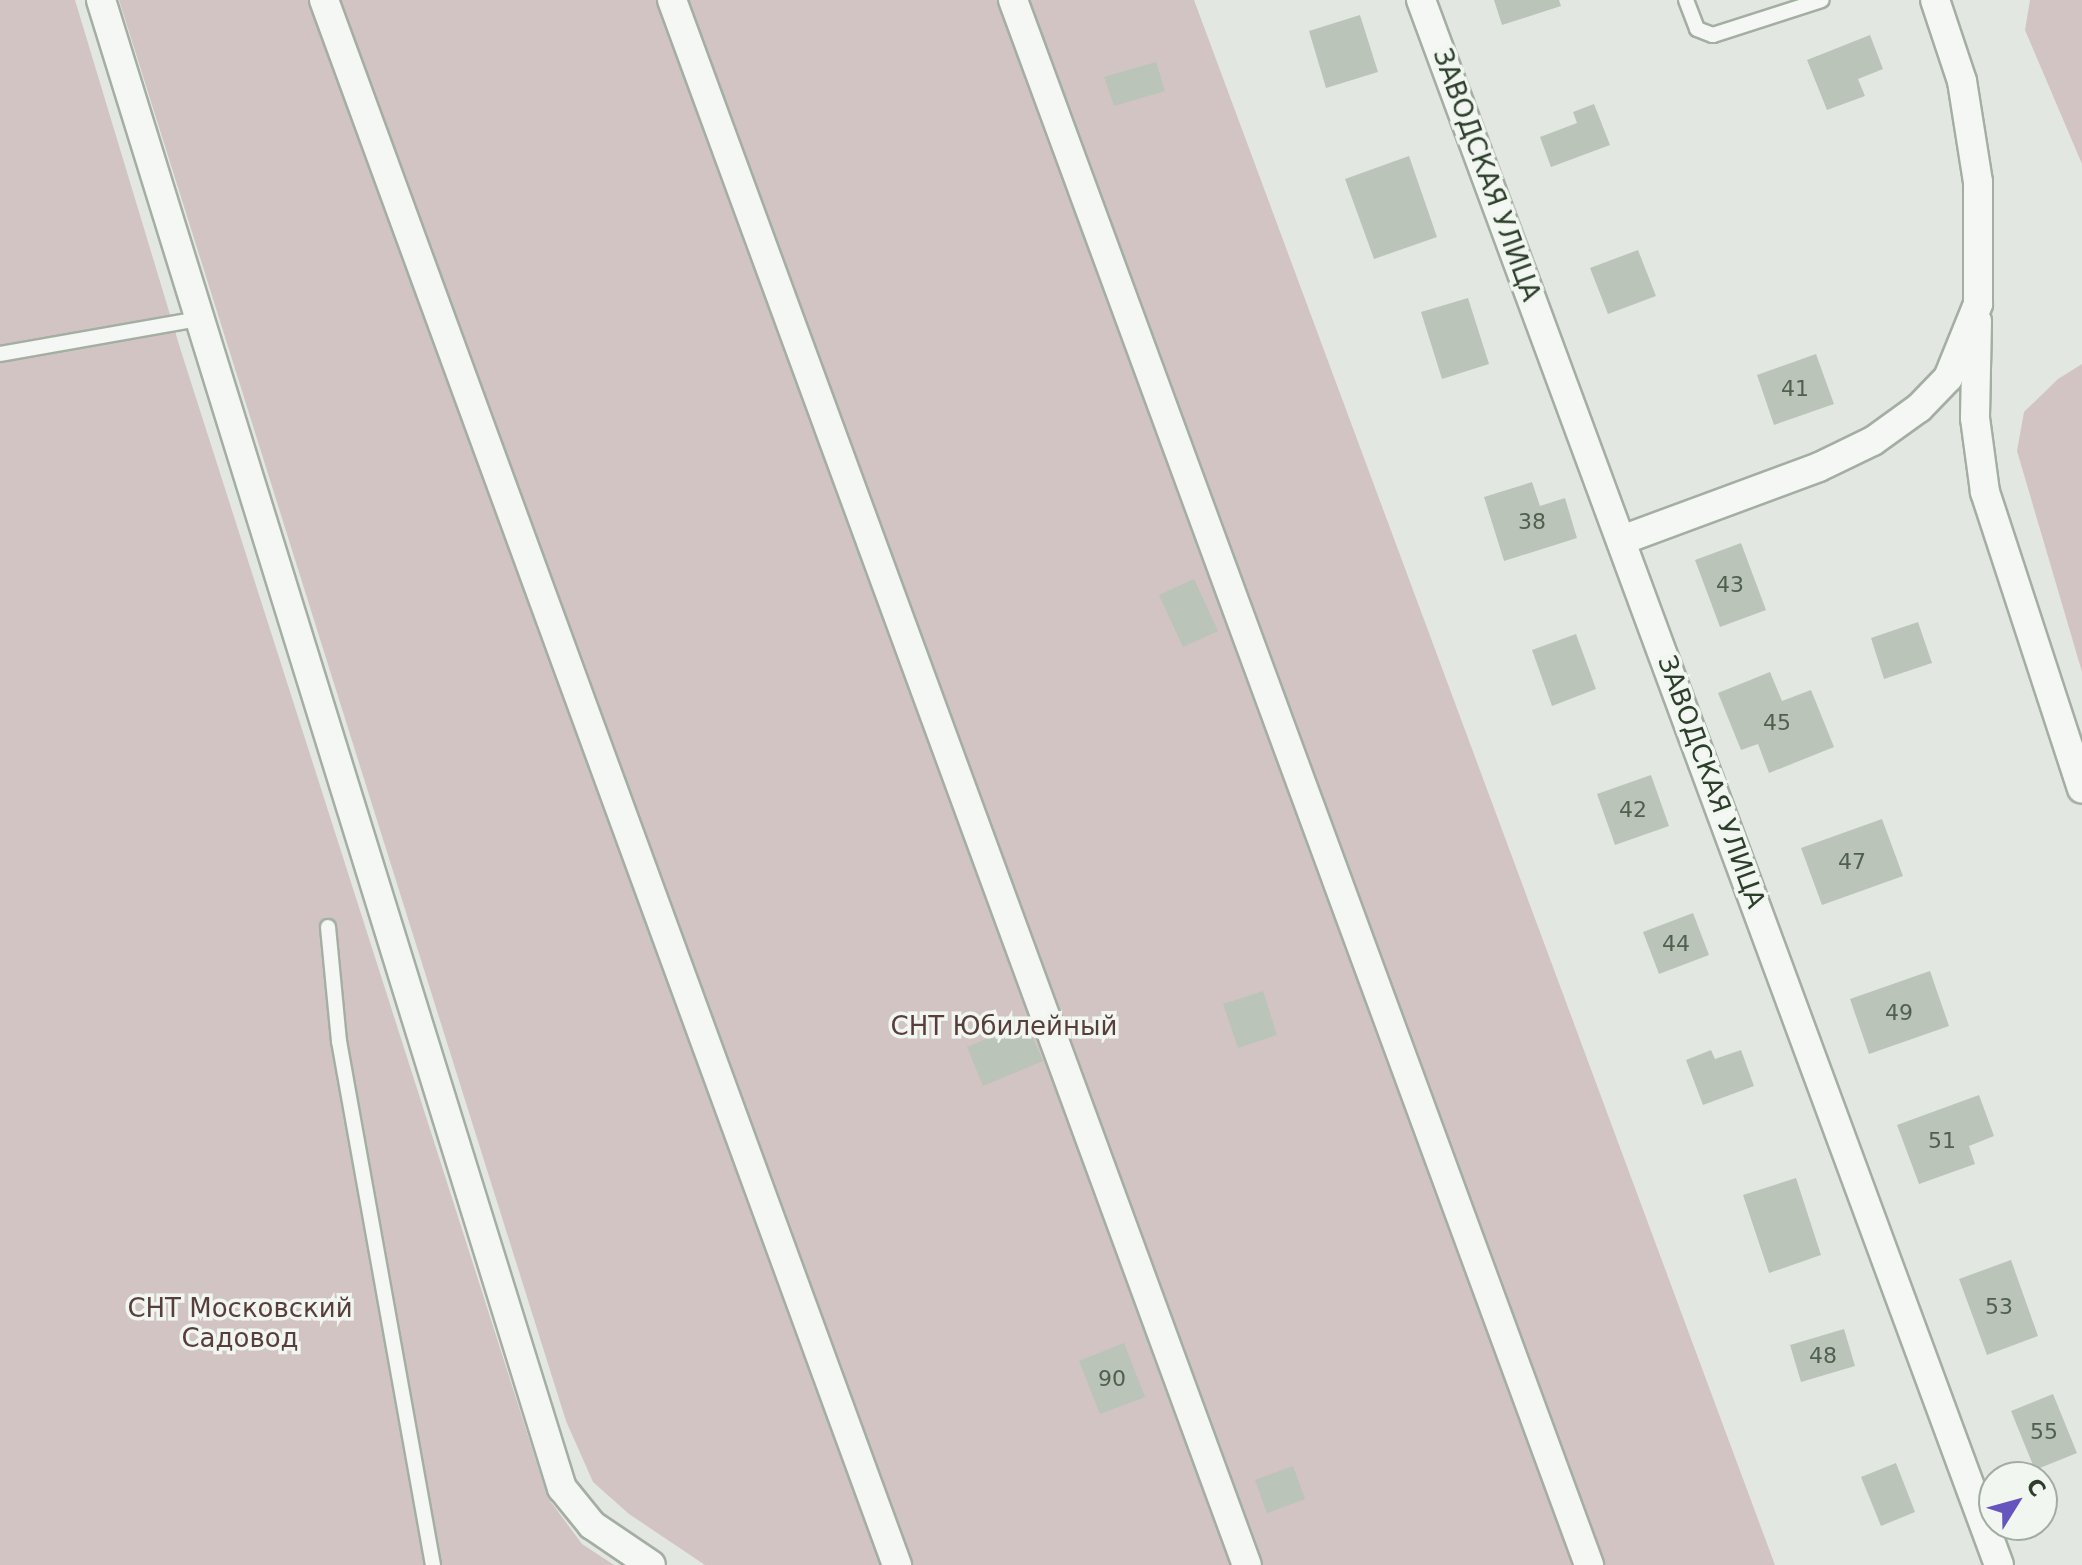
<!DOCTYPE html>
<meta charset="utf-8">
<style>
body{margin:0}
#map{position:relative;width:2082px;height:1565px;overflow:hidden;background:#e2e8e1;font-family:"DejaVu Sans",sans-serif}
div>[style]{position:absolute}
.green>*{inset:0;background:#d1c4c3}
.building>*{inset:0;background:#bac4b9}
.roads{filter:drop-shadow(2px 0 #a4aea3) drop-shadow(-2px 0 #a4aea3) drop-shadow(0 2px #a4aea3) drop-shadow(0 -2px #a4aea3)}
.service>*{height:14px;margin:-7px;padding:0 7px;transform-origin:7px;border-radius:7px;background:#f4f7f3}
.minor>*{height:28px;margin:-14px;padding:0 14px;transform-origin:14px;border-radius:14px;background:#f4f7f3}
span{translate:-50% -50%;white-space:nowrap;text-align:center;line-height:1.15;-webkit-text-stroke:7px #f1f6f1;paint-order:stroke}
.number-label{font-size:22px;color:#50604e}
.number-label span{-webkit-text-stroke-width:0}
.street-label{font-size:26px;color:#2d3e2b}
.park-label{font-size:26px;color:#583e3a}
.north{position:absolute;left:1978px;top:1461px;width:80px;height:80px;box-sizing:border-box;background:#f1f6f1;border:2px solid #a3aca2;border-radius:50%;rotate:53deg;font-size:22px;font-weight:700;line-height:32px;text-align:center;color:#2d3e2b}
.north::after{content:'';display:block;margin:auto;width:28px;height:36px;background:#6655be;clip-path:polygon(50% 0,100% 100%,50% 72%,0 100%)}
</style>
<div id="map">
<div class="green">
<div style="clip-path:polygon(0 0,75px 0,181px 351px,548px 1498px,582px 1544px,614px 1565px,0 1565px)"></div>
<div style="clip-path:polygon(119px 0,1194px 0,1775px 1565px,705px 1565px,629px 1514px,593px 1482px,566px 1421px)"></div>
<div style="clip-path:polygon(2030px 0,2082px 0,2082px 164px,2025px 30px)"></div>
<div style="clip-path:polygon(2082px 364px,2082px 672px,2017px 451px,2024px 412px,2058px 379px)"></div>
</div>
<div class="building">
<div style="clip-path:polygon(1494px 0,1559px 0,1561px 6px,1502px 25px)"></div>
<div style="clip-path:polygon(1360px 15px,1378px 72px,1326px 88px,1309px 31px)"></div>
<div style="clip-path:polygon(1870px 35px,1883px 69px,1858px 79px,1865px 96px,1827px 110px,1807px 60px)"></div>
<div style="clip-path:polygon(1156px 62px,1165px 91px,1114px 106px,1104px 77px)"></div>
<div style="clip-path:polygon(1594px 104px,1610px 145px,1551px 167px,1540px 137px,1577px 123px,1573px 112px)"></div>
<div style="clip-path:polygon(1409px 156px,1437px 237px,1374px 259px,1345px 179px)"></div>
<div style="clip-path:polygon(1638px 250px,1656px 296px,1608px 314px,1590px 268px)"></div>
<div style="clip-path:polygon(1468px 298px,1489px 364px,1442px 379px,1421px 312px)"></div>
<div style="clip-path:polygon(1816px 354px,1834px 404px,1774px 425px,1757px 375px)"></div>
<div style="clip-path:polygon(1532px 482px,1540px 506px,1565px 498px,1577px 538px,1504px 561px,1484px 497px)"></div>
<div style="clip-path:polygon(1741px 543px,1766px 610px,1720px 627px,1695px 560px)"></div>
<div style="clip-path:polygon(1194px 579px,1218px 631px,1183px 647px,1159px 595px)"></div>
<div style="clip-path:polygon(1918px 622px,1932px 663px,1884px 679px,1871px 638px)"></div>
<div style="clip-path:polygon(1576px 634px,1596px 689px,1552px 706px,1532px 650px)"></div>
<div style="clip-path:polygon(1770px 672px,1782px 701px,1811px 690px,1834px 747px,1769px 773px,1758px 744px,1741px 750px,1718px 693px)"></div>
<div style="clip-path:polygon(1651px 775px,1669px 826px,1615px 845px,1597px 794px)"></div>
<div style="clip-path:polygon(1882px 819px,1903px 876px,1822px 905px,1801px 848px)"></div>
<div style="clip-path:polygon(1693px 913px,1709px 955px,1659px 974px,1643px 932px)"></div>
<div style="clip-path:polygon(1930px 971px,1949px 1026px,1869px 1054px,1850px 999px)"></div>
<div style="clip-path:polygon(1263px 991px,1277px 1035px,1238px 1048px,1223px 1004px)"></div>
<div style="clip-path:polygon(1026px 1022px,1043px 1061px,983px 1086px,967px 1047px)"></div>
<div style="clip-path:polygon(1711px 1050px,1715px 1059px,1741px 1050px,1754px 1086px,1703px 1105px,1686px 1060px)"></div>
<div style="clip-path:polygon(1979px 1095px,1994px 1136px,1969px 1146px,1975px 1164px,1919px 1184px,1897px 1125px)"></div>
<div style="clip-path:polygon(1796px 1178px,1821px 1255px,1769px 1273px,1743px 1195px)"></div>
<div style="clip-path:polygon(2011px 1260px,2038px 1336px,1987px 1355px,1959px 1279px)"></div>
<div style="clip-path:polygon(1844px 1329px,1855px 1366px,1801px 1382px,1790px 1345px)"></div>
<div style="clip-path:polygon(1124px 1343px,1145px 1397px,1100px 1414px,1079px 1361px)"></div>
<div style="clip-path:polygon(2053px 1394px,2077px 1453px,2035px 1470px,2011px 1411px)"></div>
<div style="clip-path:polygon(1896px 1463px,1915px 1512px,1881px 1526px,1861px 1477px)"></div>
<div style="clip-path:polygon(1293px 1466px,1305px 1499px,1267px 1513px,1255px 1480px)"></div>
</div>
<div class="roads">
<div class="service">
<div style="left:1686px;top:0;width:31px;rotate:69deg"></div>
<div style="left:1697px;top:29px;width:17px;rotate:21deg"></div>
<div style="left:1713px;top:35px;width:114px;rotate:-17.8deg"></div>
<div style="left:0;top:354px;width:201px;rotate:-10deg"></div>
<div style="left:328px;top:927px;width:115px;rotate:84.5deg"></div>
<div style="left:339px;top:1041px;width:532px;rotate:79.83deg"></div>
</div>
<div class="minor">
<div style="left:101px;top:0;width:1558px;rotate:72.79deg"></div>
<div style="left:562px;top:1488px;width:48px;rotate:51deg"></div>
<div style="left:592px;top:1525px;width:71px;rotate:34.1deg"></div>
<div style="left:324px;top:0;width:1667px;rotate:69.89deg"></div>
<div style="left:672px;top:0;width:1667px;rotate:69.83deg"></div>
<div style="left:1013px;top:0;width:1668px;rotate:69.79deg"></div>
<div style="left:1421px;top:0;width:1668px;rotate:69.73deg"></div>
<div style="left:1977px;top:321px;width:97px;rotate:91.2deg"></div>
<div style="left:1975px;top:418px;width:75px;rotate:82.3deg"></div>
<div style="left:1985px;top:492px;width:312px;rotate:71.9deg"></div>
<div style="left:1622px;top:540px;width:210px;rotate:-20.3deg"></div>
<div style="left:1819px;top:467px;width:60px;rotate:-25.7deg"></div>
<div style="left:1873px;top:441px;width:57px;rotate:-35.7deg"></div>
<div style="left:1919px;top:408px;width:42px;rotate:-46deg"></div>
<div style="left:1948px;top:378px;width:80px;rotate:-67.9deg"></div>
<div style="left:1978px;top:304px;width:122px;rotate:-90deg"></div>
<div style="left:1978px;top:182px;width:102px;rotate:-99deg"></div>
<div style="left:1962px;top:81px;width:85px;rotate:-108.4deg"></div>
</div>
</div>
<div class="number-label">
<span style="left:1795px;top:389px">41</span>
<span style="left:1532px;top:522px">38</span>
<span style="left:1730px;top:585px">43</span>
<span style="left:1777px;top:723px">45</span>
<span style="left:1633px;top:810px">42</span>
<span style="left:1852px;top:862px">47</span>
<span style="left:1676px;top:944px">44</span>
<span style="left:1899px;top:1013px">49</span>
<span style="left:1942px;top:1141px">51</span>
<span style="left:1999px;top:1307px">53</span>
<span style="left:1823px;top:1356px">48</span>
<span style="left:1112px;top:1379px">90</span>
<span style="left:2044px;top:1432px">55</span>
</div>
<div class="street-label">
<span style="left:1486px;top:175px;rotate:70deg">ЗАВОДСКАЯ УЛИЦА</span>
<span style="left:1711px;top:782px;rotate:70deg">ЗАВОДСКАЯ УЛИЦА</span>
</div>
<div class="park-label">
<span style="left:1004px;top:1027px">СНТ Юбилейный</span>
<span style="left:240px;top:1324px">СНТ Московский<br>Садовод</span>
</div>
<div class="north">С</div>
</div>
